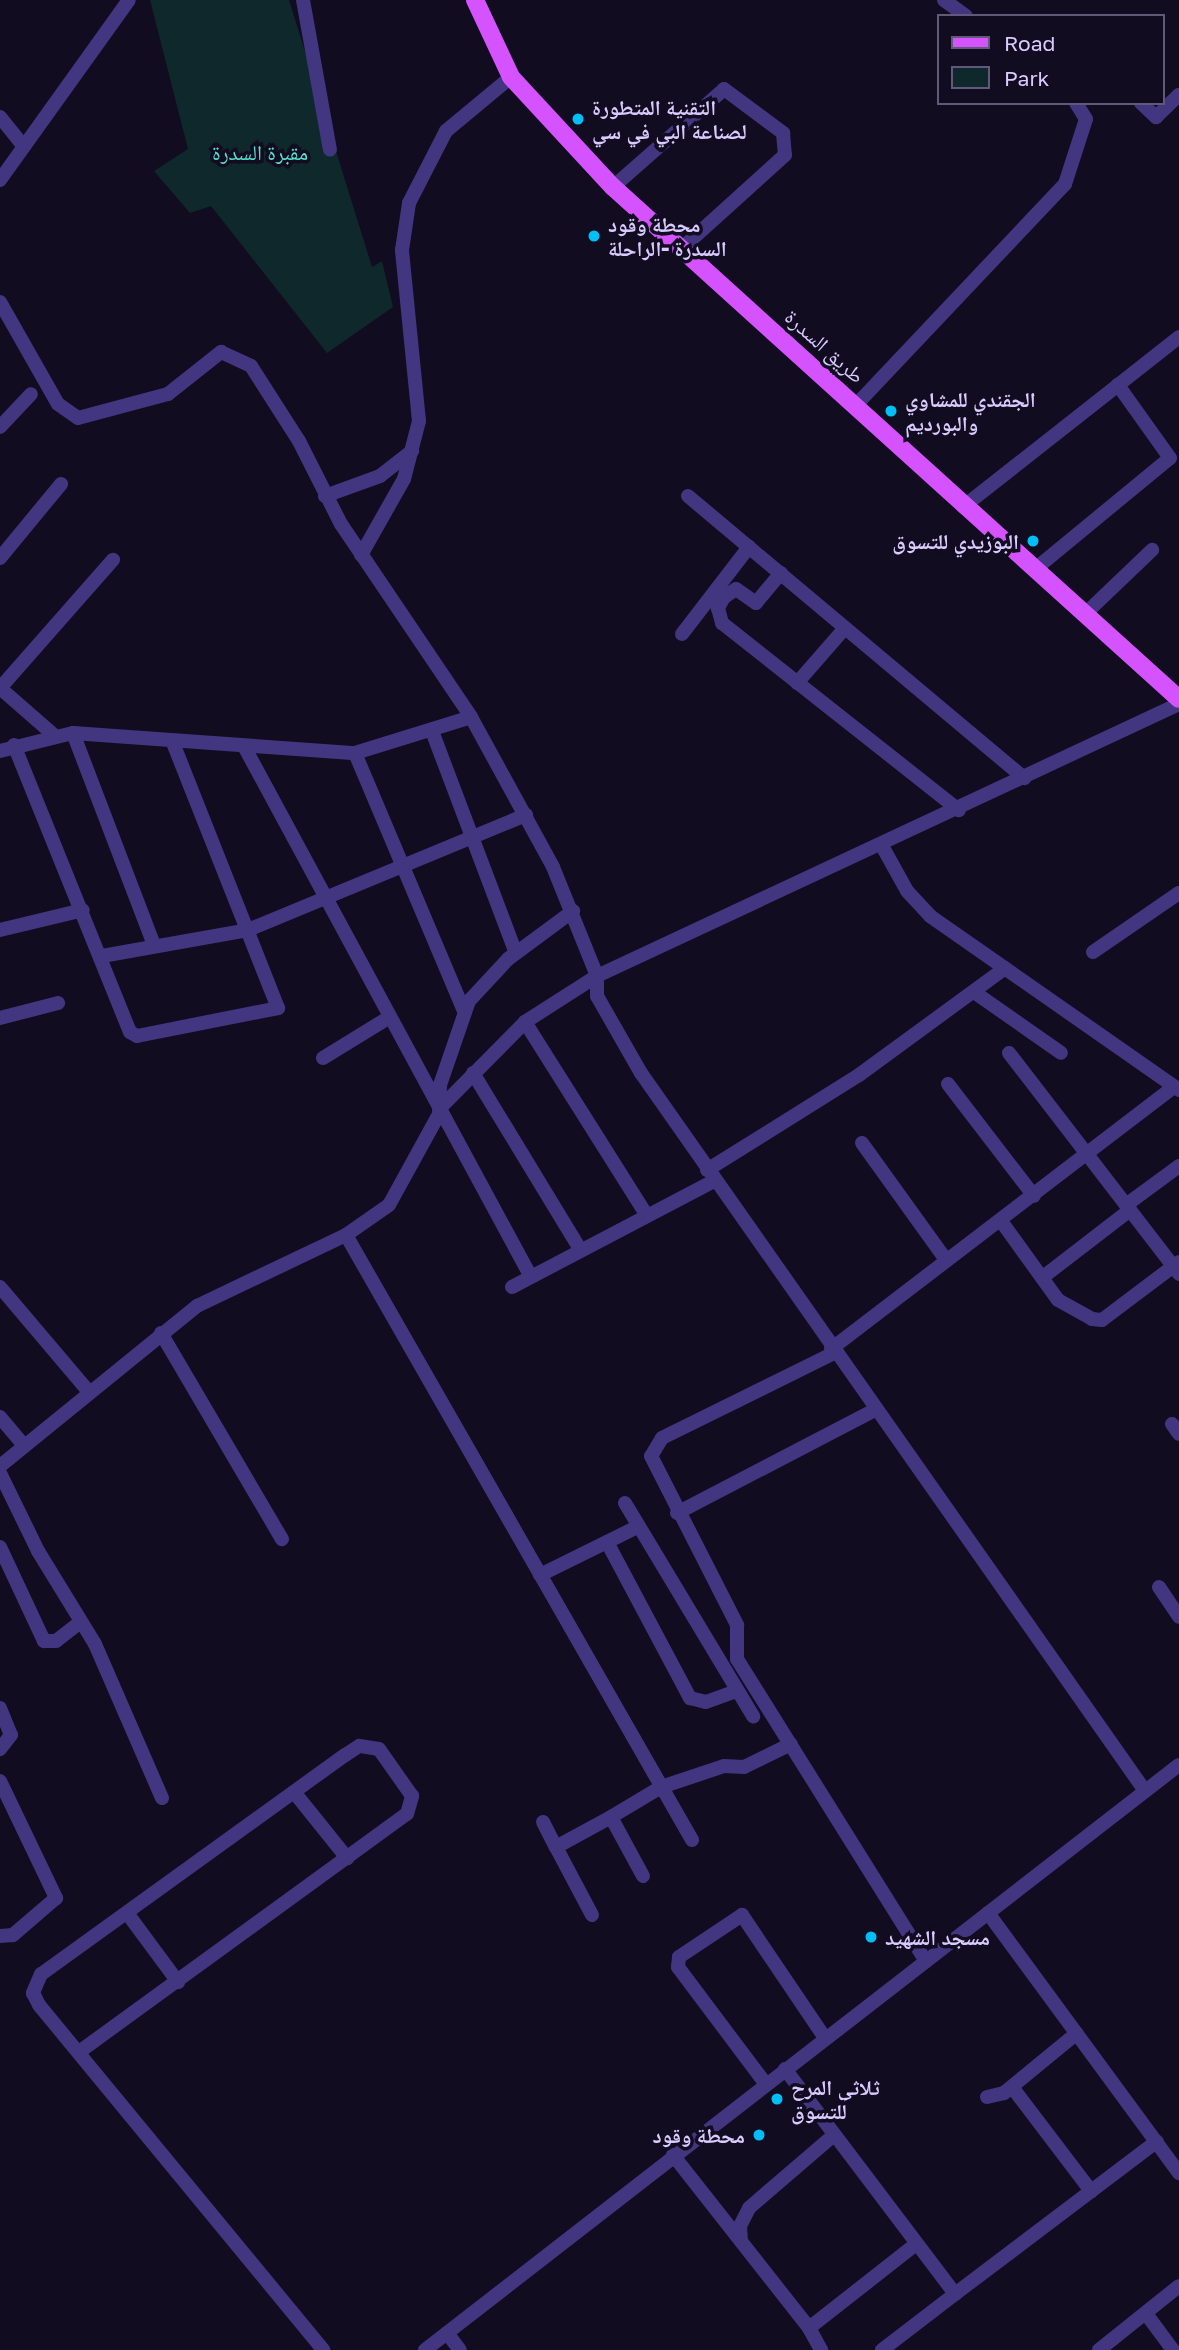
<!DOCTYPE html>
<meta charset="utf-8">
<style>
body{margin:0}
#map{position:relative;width:1179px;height:2350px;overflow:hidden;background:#120c21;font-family:"Golos Text","Noto Naskh Arabic",sans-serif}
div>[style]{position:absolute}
.green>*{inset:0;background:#0f282b}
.minor>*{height:14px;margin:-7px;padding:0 7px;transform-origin:7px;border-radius:7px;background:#423681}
.major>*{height:18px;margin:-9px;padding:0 9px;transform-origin:9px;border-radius:9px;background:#d553ff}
.dots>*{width:19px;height:19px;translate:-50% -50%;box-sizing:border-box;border:4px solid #120c21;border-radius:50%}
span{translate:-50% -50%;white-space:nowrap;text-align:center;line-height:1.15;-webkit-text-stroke:7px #120c21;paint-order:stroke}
.poi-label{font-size:21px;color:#d8ccff;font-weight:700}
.left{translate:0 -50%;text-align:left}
.right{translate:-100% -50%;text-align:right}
.park-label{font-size:21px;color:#55e2d1}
.street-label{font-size:21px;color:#d8ccff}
.legend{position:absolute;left:937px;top:14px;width:228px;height:91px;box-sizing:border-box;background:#120c21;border:2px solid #61597a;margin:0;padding:9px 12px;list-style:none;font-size:21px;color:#d8ccff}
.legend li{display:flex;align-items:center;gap:14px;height:35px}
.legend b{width:35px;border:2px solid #61597a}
</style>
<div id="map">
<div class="green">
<div style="clip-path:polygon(150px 0,289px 0,372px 267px,382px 261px,393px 307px,327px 353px,211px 206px,190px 213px,154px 171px,188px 149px)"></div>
</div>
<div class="minor">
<div style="left:303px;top:0;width:152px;rotate:79.8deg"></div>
<div style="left:944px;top:0;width:27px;rotate:36deg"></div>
<div style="left:1141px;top:103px;width:21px;rotate:43deg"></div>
<div style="left:1156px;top:117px;width:32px;rotate:-44deg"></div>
<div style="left:0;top:117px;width:38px;rotate:51deg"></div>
<div style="left:0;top:180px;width:221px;rotate:-54.4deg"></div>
<div style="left:613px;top:187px;width:148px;rotate:-41.4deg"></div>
<div style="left:724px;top:89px;width:74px;rotate:36.7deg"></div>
<div style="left:783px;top:133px;width:22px;rotate:85deg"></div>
<div style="left:785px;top:155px;width:139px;rotate:137.9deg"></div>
<div style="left:0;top:302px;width:117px;rotate:60.4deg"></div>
<div style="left:58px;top:404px;width:24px;rotate:35deg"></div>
<div style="left:78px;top:418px;width:93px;rotate:-14.9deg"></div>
<div style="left:168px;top:394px;width:68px;rotate:-38.4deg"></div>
<div style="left:221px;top:352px;width:33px;rotate:25deg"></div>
<div style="left:251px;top:366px;width:89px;rotate:57.4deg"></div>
<div style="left:299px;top:441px;width:93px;rotate:63.2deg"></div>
<div style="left:341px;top:524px;width:233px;rotate:56deg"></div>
<div style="left:856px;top:405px;width:304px;rotate:-46.6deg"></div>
<div style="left:1065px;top:184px;width:68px;rotate:-72.1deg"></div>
<div style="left:1086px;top:119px;width:19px;rotate:-122deg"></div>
<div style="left:0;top:427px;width:45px;rotate:-46.8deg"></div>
<div style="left:325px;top:496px;width:59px;rotate:-20deg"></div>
<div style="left:380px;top:476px;width:41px;rotate:-38deg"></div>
<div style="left:688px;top:496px;width:439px;rotate:40deg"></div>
<div style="left:963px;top:507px;width:275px;rotate:-38.2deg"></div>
<div style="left:361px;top:555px;width:87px;rotate:-60.5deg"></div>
<div style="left:404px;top:479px;width:60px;rotate:-75.5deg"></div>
<div style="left:419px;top:421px;width:172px;rotate:-95.7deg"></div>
<div style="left:402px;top:250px;width:48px;rotate:-81.5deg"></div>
<div style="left:409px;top:203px;width:81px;rotate:-62.8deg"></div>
<div style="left:446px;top:131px;width:85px;rotate:-39.7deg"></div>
<div style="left:0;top:558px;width:96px;rotate:-50.5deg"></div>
<div style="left:1034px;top:570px;width:176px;rotate:-39.5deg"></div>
<div style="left:1170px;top:458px;width:90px;rotate:-125.5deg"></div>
<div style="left:781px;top:573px;width:39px;rotate:130deg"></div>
<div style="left:756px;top:603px;width:24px;rotate:-145deg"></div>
<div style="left:736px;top:589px;width:14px;rotate:146deg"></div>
<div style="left:724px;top:597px;width:13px;rotate:119deg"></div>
<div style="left:718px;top:608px;width:16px;rotate:75deg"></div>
<div style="left:722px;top:623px;width:302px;rotate:38.3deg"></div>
<div style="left:1085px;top:614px;width:93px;rotate:-43.7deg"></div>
<div style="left:682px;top:634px;width:110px;rotate:-52.4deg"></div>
<div style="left:797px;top:683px;width:73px;rotate:-48.9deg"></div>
<div style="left:0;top:688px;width:171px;rotate:-48.6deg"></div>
<div style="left:0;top:688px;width:73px;rotate:41.1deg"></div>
<div style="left:432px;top:731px;width:237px;rotate:69.3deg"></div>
<div style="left:73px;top:733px;width:227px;rotate:69.1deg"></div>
<div style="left:14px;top:745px;width:310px;rotate:68deg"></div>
<div style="left:130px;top:1032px;width:8px;rotate:30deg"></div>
<div style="left:137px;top:1036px;width:144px;rotate:-11.2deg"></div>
<div style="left:278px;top:1008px;width:288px;rotate:-111.6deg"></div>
<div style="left:245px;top:748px;width:601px;rotate:61.6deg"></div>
<div style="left:0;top:751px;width:75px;rotate:-13.9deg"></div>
<div style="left:73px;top:733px;width:283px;rotate:4.1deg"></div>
<div style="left:355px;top:753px;width:121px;rotate:-17.2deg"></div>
<div style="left:471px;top:717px;width:171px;rotate:61.3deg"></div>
<div style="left:553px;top:867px;width:118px;rotate:68deg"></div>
<div style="left:597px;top:976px;width:20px;rotate:90deg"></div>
<div style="left:597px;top:996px;width:89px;rotate:60.3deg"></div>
<div style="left:641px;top:1073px;width:877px;rotate:54.93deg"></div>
<div style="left:355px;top:753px;width:278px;rotate:67.1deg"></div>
<div style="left:881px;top:844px;width:54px;rotate:61deg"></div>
<div style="left:907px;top:891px;width:34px;rotate:47deg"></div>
<div style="left:930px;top:916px;width:304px;rotate:34.9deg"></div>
<div style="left:0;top:930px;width:85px;rotate:-13.5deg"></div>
<div style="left:1093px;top:952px;width:104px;rotate:-34.5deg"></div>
<div style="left:102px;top:956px;width:148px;rotate:-10.1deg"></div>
<div style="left:248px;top:930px;width:301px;rotate:-22.5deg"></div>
<div style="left:974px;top:992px;width:106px;rotate:35deg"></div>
<div style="left:0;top:1018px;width:60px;rotate:-14.5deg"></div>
<div style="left:525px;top:1022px;width:229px;rotate:57.8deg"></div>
<div style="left:1009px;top:1053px;width:279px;rotate:52.4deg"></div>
<div style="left:323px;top:1058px;width:76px;rotate:-31.6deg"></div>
<div style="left:473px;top:1073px;width:206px;rotate:58.7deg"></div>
<div style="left:948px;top:1084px;width:141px;rotate:52.5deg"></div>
<div style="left:441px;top:1107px;width:120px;rotate:-45.3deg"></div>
<div style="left:525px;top:1022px;width:85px;rotate:-32.6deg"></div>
<div style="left:597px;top:976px;width:642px;rotate:-25.05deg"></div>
<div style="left:862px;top:1143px;width:144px;rotate:54.3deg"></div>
<div style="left:707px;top:1170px;width:179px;rotate:-32deg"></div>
<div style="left:859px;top:1075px;width:181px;rotate:-36.2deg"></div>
<div style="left:1126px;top:1205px;width:66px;rotate:-36.3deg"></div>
<div style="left:1001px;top:1221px;width:97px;rotate:54.2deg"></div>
<div style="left:1058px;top:1300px;width:39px;rotate:29deg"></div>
<div style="left:1092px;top:1319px;width:10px;rotate:6deg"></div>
<div style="left:1102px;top:1320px;width:96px;rotate:-37deg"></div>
<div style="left:346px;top:1235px;width:697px;rotate:60.23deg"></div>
<div style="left:1043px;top:1277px;width:110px;rotate:-37.6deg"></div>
<div style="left:0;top:1287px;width:138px;rotate:49.7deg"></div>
<div style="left:512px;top:1287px;width:228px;rotate:-27.7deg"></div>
<div style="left:161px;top:1333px;width:239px;rotate:59.6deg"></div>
<div style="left:831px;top:1349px;width:432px;rotate:-37.4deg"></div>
<div style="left:834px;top:1353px;width:192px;rotate:153.7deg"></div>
<div style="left:662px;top:1438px;width:21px;rotate:121deg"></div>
<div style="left:651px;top:1456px;width:190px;rotate:63deg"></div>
<div style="left:737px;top:1625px;width:34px;rotate:90deg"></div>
<div style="left:737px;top:1659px;width:356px;rotate:58deg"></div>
<div style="left:0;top:1417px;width:38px;rotate:50deg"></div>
<div style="left:1172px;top:1424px;width:12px;rotate:55deg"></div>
<div style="left:0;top:1466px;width:254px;rotate:-39.1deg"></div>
<div style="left:197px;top:1306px;width:165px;rotate:-25.5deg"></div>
<div style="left:346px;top:1235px;width:52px;rotate:-34.9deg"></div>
<div style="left:389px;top:1205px;width:104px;rotate:-61.2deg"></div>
<div style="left:439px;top:1114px;width:29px;rotate:-88deg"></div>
<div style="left:440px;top:1085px;width:89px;rotate:-71deg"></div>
<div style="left:469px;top:1001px;width:57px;rotate:-47.1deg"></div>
<div style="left:508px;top:959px;width:81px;rotate:-36.4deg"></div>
<div style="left:0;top:1473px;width:87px;rotate:64deg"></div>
<div style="left:38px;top:1551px;width:109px;rotate:58.5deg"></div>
<div style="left:95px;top:1644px;width:168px;rotate:66.5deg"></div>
<div style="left:625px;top:1503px;width:249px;rotate:59deg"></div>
<div style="left:677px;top:1513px;width:223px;rotate:-27.5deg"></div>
<div style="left:607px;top:1542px;width:177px;rotate:62deg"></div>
<div style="left:690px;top:1698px;width:16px;rotate:14deg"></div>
<div style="left:706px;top:1702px;width:33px;rotate:-20deg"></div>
<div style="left:0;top:1547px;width:104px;rotate:64.9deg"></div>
<div style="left:44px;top:1641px;width:12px"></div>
<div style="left:56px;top:1641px;width:31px;rotate:-38deg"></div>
<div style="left:540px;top:1575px;width:108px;rotate:-26.3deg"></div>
<div style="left:1159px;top:1587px;width:36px;rotate:56deg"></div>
<div style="left:0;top:1708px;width:29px;rotate:68deg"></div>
<div style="left:11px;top:1735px;width:18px;rotate:128deg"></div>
<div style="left:0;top:1781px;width:130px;rotate:64.4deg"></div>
<div style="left:56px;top:1898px;width:57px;rotate:139.3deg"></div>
<div style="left:13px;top:1935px;width:13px;rotate:176deg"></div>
<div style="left:294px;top:1792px;width:85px;rotate:51.2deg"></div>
<div style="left:543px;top:1822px;width:28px;rotate:63deg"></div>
<div style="left:643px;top:1876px;width:67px;rotate:-118.5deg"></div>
<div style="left:611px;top:1817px;width:58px;rotate:-31deg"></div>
<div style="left:661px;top:1787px;width:66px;rotate:-18.4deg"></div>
<div style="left:724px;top:1766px;width:20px;rotate:3deg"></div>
<div style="left:744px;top:1767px;width:52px;rotate:-26.1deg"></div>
<div style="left:127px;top:1913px;width:86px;rotate:53.5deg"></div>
<div style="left:988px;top:1913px;width:323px;rotate:53.7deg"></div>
<div style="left:592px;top:1915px;width:77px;rotate:-117.9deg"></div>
<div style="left:556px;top:1847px;width:63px;rotate:-28.6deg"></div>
<div style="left:79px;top:2052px;width:405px;rotate:-36deg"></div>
<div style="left:407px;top:1814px;width:19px;rotate:-74deg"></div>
<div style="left:412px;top:1796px;width:57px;rotate:-125.1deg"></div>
<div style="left:379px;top:1749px;width:20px;rotate:-171deg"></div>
<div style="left:359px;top:1746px;width:17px;rotate:147deg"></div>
<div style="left:345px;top:1755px;width:375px;rotate:144.2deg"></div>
<div style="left:41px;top:1974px;width:21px;rotate:113deg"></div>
<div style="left:33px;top:1993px;width:13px;rotate:63deg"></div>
<div style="left:39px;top:2005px;width:447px;rotate:50.5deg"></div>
<div style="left:785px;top:2069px;width:282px;rotate:52.9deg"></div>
<div style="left:955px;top:2294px;width:253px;rotate:-37.1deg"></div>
<div style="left:765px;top:2083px;width:145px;rotate:-126.9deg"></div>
<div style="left:678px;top:1967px;width:10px;rotate:-84deg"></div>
<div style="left:679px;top:1957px;width:76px;rotate:-33.7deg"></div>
<div style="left:742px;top:1915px;width:148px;rotate:56deg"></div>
<div style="left:1012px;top:2087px;width:131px;rotate:52.8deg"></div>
<div style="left:987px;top:2097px;width:17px;rotate:-13deg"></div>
<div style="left:1004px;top:2093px;width:94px;rotate:-39.4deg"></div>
<div style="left:673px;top:2155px;width:220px;rotate:51.8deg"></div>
<div style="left:809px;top:2328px;width:136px;rotate:-38.1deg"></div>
<div style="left:741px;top:2241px;width:15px;rotate:-94deg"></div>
<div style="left:740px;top:2226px;width:20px;rotate:-63deg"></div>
<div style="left:749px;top:2208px;width:112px;rotate:-40.7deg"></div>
<div style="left:1147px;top:2315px;width:44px;rotate:53.4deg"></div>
<div style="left:809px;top:2328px;width:25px;rotate:61deg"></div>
<div style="left:447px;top:2333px;width:21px;rotate:53deg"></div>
<div style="left:425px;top:2350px;width:954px;rotate:-37.81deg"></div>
<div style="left:882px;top:2350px;width:92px;rotate:-37.5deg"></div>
<div style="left:1099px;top:2350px;width:102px;rotate:-38.7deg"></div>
</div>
<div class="major">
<div style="left:475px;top:0;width:85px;rotate:64.9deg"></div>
<div style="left:511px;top:77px;width:150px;rotate:47.2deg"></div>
<div style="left:613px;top:187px;width:763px;rotate:42.13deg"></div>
</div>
<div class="dots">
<div style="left:578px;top:119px;background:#00bff7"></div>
<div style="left:594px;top:236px;background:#00bff7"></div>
<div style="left:891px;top:411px;background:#00bff7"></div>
<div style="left:1033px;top:541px;background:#00bff7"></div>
<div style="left:871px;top:1937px;background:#00bff7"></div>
<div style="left:777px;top:2099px;background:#00bff7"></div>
<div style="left:759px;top:2135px;background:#00bff7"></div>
</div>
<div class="poi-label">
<span class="left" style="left:592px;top:119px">التقنية المتطورة<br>لصناعة البي في سي</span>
<span class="left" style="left:608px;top:236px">محطة وقود<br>السدرة -الراحلة</span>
<span class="left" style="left:905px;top:411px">الجقندي للمشاوي<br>والبورديم</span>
<span class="right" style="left:1019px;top:541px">البوزيدي للتسوق</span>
<span class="left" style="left:885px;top:1937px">مسجد الشهيد</span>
<span class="left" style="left:791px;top:2099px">ثلاثي المرح<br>للتسوق</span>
<span class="right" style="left:745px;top:2135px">محطة وقود</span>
</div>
<div class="park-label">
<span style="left:260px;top:152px">مقبرة السدرة</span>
</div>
<div class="street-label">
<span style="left:825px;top:346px;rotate:42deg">طريق السدرة</span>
</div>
<ul class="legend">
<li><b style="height:9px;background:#d553ff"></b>Road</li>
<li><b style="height:19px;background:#0f282b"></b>Park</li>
</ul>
</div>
